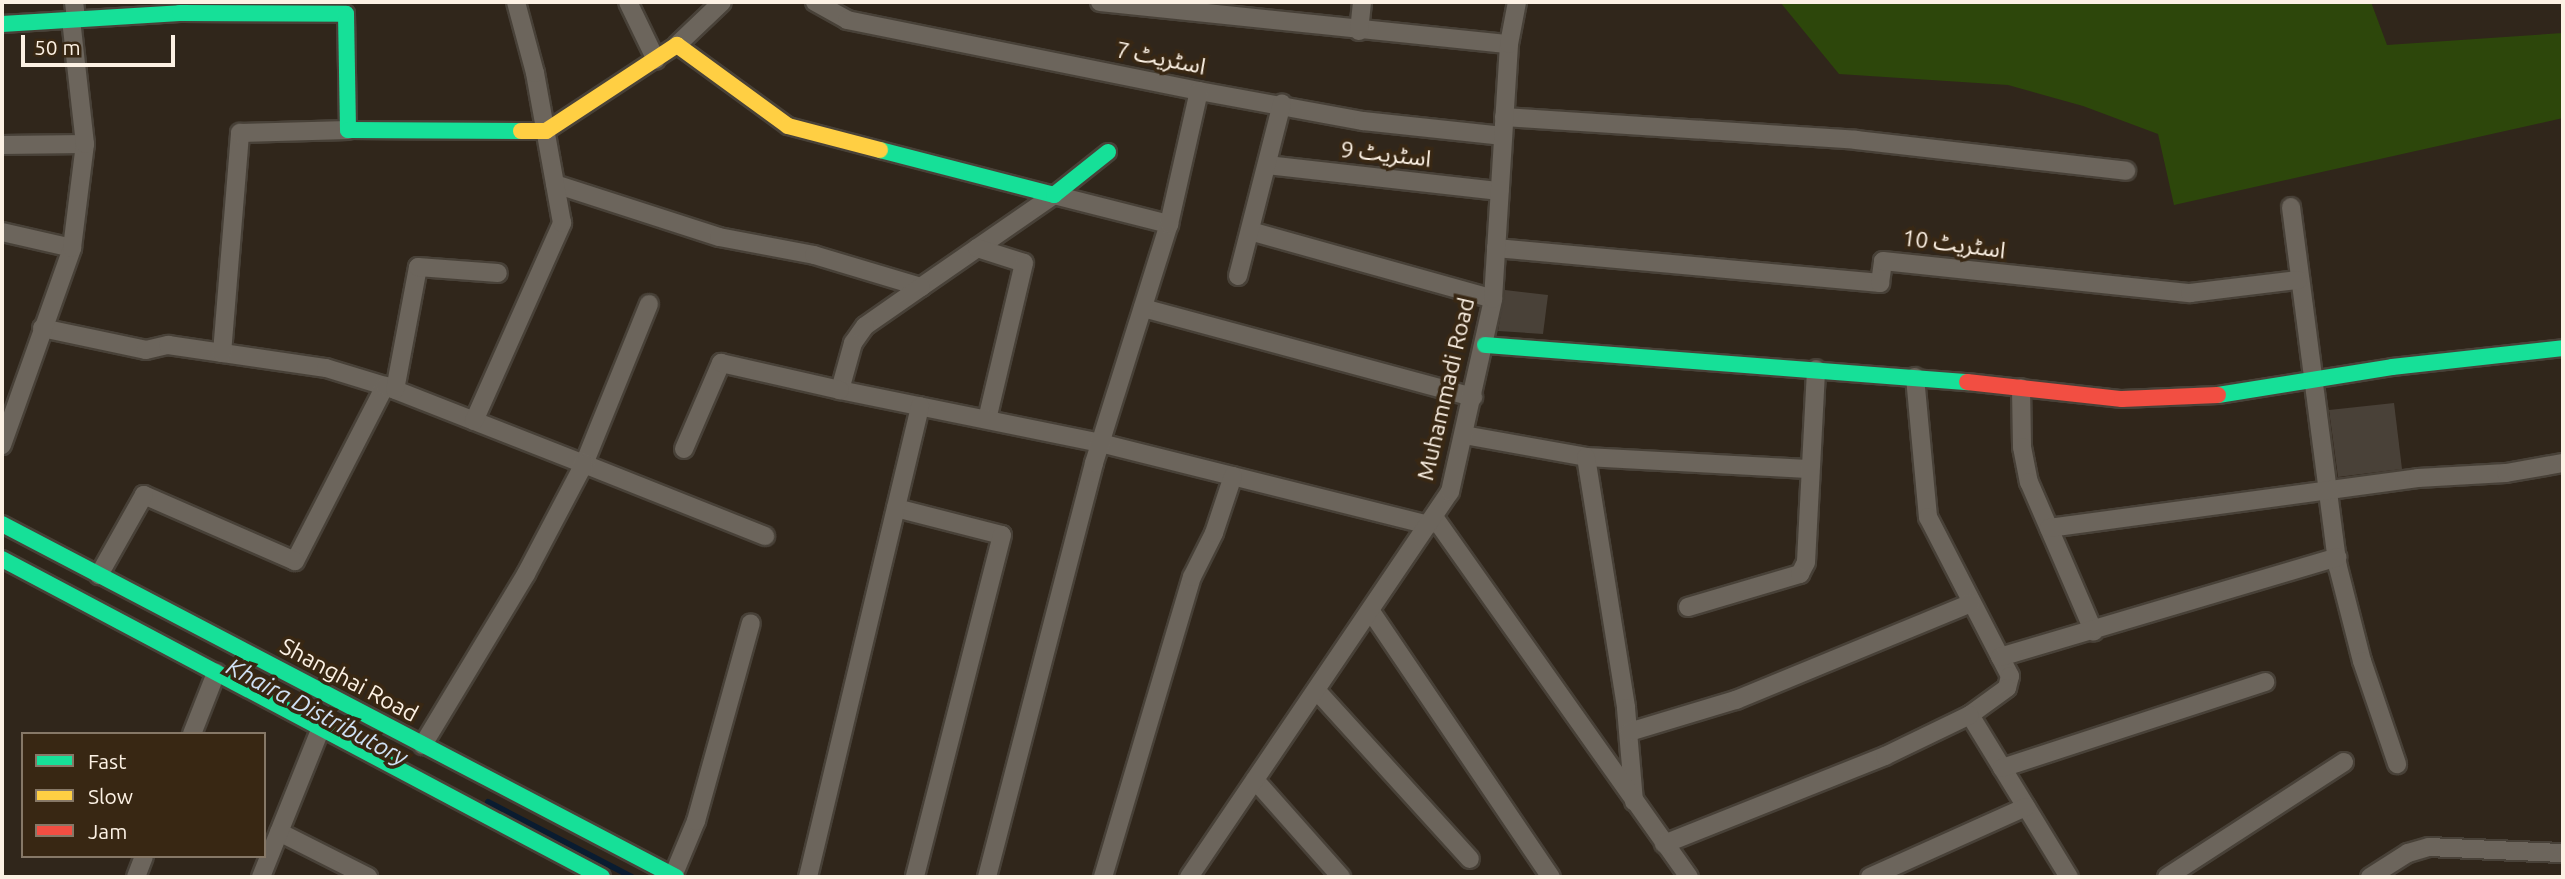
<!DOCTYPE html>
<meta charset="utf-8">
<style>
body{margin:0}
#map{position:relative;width:2565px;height:879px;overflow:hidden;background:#30261b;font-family:Ubuntu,"Noto Sans Arabic",sans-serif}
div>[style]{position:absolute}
.green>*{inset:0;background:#2d470b}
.stream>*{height:6px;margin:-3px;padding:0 3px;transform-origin:3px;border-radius:3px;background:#0a1c30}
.building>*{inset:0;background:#494138}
.roads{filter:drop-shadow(2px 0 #484138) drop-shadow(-2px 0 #484138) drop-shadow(0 2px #484138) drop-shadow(0 -2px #484138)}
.street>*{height:18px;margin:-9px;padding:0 9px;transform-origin:9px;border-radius:9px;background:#6c655c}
.fast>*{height:16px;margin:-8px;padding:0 8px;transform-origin:8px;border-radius:8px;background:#16e098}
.slow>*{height:16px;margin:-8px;padding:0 8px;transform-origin:8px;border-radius:8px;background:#ffcf43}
.jam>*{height:16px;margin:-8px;padding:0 8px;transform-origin:8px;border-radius:8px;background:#f24e42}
span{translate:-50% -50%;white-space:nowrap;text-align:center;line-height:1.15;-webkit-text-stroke:7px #382713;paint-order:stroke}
.street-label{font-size:23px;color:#fcf1e4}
.water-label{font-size:24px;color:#d0e1f4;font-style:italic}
.frame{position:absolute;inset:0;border:4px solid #fcf1e4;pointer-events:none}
.legend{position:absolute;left:21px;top:732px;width:245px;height:126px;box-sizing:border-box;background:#382713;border:2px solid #867867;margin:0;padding:9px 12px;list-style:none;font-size:21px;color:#fcf1e4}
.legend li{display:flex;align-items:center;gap:14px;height:35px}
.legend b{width:35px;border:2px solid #867867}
.scale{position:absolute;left:21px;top:35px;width:154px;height:32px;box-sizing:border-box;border:4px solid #fcf1e4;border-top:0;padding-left:9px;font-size:21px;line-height:24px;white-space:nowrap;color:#fcf1e4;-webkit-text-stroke:5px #382713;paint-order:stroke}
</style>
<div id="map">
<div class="green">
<div style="clip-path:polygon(1780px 2px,2371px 2px,2387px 45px,2563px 33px,2563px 118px,2174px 205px,2158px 134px,2083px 106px,2008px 85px,1839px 74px)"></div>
</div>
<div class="stream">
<div style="left:488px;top:802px;width:162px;rotate:27.5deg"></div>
</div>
<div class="building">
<div style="clip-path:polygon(1505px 290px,1548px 295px,1543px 334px,1498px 331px)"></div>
<div style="clip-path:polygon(2394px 403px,2402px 469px,2338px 477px,2329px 410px)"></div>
</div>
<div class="roads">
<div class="street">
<div style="left:74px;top:2px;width:17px;rotate:83deg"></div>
<div style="left:628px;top:2px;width:64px;rotate:64.2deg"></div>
<div style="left:815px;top:2px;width:37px;rotate:29deg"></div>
<div style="left:847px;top:20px;width:359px;rotate:11.4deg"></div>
<div style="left:1199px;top:91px;width:167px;rotate:10.4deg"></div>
<div style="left:1363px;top:121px;width:141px;rotate:6.1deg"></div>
<div style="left:1100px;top:2px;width:411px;rotate:5.9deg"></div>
<div style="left:1359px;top:31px;width:29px;rotate:-84deg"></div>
<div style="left:677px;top:45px;width:62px;rotate:-43.7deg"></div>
<div style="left:1504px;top:117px;width:353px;rotate:3.7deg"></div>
<div style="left:1856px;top:140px;width:272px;rotate:6.5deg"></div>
<div style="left:2px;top:145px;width:83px;rotate:-0.7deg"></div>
<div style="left:1267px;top:165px;width:234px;rotate:6.4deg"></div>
<div style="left:555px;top:184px;width:172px;rotate:17.9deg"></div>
<div style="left:719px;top:237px;width:97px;rotate:10.7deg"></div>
<div style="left:814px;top:255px;width:112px;rotate:16.7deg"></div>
<div style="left:921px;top:287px;width:162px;rotate:-34.7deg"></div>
<div style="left:1054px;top:195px;width:119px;rotate:14.2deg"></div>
<div style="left:2291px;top:207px;width:363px;rotate:82.6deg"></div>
<div style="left:2338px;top:567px;width:97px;rotate:75.7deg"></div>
<div style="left:2362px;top:661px;width:109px;rotate:71.2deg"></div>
<div style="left:1250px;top:231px;width:252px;rotate:15.6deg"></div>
<div style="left:2px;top:232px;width:72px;rotate:12.9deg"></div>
<div style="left:977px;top:248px;width:49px;rotate:17.7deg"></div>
<div style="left:1024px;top:263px;width:160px;rotate:103.3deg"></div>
<div style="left:1496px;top:248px;width:386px;rotate:5.2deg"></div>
<div style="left:1880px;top:283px;width:22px;rotate:-82deg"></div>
<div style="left:1883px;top:261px;width:309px;rotate:6deg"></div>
<div style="left:2190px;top:293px;width:109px;rotate:-6.9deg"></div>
<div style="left:1238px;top:276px;width:178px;rotate:-75.7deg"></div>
<div style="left:921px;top:287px;width:68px;rotate:145.1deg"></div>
<div style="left:865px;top:326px;width:21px;rotate:125deg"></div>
<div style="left:853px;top:343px;width:49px;rotate:105.5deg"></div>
<div style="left:840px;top:390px;width:265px;rotate:11.5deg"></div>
<div style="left:1100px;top:443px;width:339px;rotate:14deg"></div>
<div style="left:649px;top:304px;width:173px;rotate:112.1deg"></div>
<div style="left:584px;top:464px;width:195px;rotate:21.7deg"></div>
<div style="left:1143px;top:308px;width:342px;rotate:15.1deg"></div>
<div style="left:42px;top:328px;width:106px;rotate:11.9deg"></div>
<div style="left:146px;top:350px;width:23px;rotate:-13deg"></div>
<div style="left:168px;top:345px;width:160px;rotate:8.3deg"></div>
<div style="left:326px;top:368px;width:62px;rotate:17deg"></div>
<div style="left:385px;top:386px;width:197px;rotate:117.2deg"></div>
<div style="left:295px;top:561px;width:165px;rotate:-156.4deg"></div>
<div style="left:144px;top:495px;width:92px;rotate:119.4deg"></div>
<div style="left:222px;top:353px;width:221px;rotate:-85.3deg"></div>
<div style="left:240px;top:133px;width:108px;rotate:-1.6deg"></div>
<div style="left:1915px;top:377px;width:141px;rotate:84.7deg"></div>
<div style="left:1928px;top:517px;width:179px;rotate:62.7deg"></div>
<div style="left:2010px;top:676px;width:12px;rotate:104deg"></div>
<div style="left:2007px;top:688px;width:46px;rotate:143.9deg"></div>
<div style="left:1970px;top:715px;width:190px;rotate:58.6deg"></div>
<div style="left:385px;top:386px;width:214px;rotate:21.4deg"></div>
<div style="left:584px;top:464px;width:124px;rotate:117.8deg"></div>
<div style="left:526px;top:574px;width:200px;rotate:121.1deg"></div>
<div style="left:2021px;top:388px;width:59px;rotate:89deg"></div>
<div style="left:2022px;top:447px;width:36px;rotate:79deg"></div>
<div style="left:2029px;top:482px;width:163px;rotate:66.6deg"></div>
<div style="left:395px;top:390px;width:125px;rotate:-79.4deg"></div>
<div style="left:418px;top:267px;width:80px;rotate:4.3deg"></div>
<div style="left:474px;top:421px;width:217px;rotate:-66deg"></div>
<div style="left:562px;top:223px;width:152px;rotate:-100.2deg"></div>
<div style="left:535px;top:73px;width:73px;rotate:-105deg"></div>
<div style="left:1464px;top:435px;width:124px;rotate:10.2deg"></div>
<div style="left:1586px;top:457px;width:222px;rotate:3.1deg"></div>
<div style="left:2px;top:445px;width:209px;rotate:-70.4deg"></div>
<div style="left:72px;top:248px;width:105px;rotate:-82.9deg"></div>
<div style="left:85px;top:144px;width:125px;rotate:-96.4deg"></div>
<div style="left:684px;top:449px;width:94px;rotate:-66.7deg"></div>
<div style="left:721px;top:363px;width:122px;rotate:12.8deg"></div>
<div style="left:1586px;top:457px;width:254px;rotate:80.9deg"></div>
<div style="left:1626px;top:708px;width:94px;rotate:85.1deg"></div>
<div style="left:896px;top:508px;width:109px;rotate:14.3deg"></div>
<div style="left:1002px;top:535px;width:353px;rotate:104.3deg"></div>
<div style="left:1434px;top:517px;width:441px;rotate:54.7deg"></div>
<div style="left:2049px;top:528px;width:372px;rotate:-7.7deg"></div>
<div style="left:2418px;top:478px;width:88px;rotate:-3.3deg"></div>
<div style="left:2506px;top:473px;width:58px;rotate:-10deg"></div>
<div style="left:1688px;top:607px;width:117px;rotate:-16.4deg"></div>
<div style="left:1800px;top:574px;width:13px;rotate:-63deg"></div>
<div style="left:1806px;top:562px;width:193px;rotate:-87deg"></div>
<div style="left:1372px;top:613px;width:319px;rotate:55.9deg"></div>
<div style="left:2000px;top:657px;width:352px;rotate:-16.5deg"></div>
<div style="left:1317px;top:691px;width:227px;rotate:47.7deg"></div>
<div style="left:1629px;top:732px;width:112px;rotate:-16.7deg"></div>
<div style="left:1736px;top:700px;width:254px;rotate:-22.4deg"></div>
<div style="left:192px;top:734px;width:66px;rotate:-68.5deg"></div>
<div style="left:2002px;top:768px;width:277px;rotate:-18.1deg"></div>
<div style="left:1255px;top:780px;width:130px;rotate:48.4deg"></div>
<div style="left:279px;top:832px;width:100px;rotate:26.8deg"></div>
<div style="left:1664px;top:844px;width:238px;rotate:-21.7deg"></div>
<div style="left:1885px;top:756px;width:94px;rotate:-25.8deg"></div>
<div style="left:673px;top:876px;width:60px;rotate:-67.3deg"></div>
<div style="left:696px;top:821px;width:205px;rotate:-74.5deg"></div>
<div style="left:136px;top:877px;width:22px;rotate:-69deg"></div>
<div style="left:261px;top:877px;width:161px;rotate:-68.1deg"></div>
<div style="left:808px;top:877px;width:484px;rotate:-76.6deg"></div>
<div style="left:987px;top:877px;width:428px;rotate:-75.5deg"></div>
<div style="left:1094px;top:463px;width:250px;rotate:-72.6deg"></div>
<div style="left:1169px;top:224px;width:136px;rotate:-77.3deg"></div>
<div style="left:1103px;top:877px;width:313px;rotate:-73.5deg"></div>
<div style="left:1192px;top:577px;width:49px;rotate:-63.4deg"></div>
<div style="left:1214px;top:533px;width:60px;rotate:-71.6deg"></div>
<div style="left:1189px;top:877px;width:465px;rotate:-55.9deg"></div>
<div style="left:1450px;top:492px;width:198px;rotate:-77.4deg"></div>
<div style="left:1493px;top:299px;width:256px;rotate:-86.4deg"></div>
<div style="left:1509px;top:44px;width:43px;rotate:-79.2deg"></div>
<div style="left:1870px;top:877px;width:171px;rotate:-24.2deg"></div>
<div style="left:2167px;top:877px;width:211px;rotate:-33deg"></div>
<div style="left:2370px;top:877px;width:45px;rotate:-32.3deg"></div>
<div style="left:2408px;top:853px;width:22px;rotate:-16deg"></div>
<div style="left:2429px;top:847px;width:134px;rotate:2.6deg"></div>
</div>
<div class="fast">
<div style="left:2px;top:24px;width:178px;rotate:-3.5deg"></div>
<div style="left:180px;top:13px;width:166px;rotate:0.3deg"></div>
<div style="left:346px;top:14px;width:116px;rotate:89deg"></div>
<div style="left:348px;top:130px;width:173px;rotate:0.3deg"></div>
<div style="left:880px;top:150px;width:180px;rotate:14.5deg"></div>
<div style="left:1054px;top:195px;width:69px;rotate:-38.5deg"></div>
<div style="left:1485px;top:345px;width:483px;rotate:4.4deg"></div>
<div style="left:2218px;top:395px;width:176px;rotate:-9.1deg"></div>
<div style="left:2392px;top:367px;width:172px;rotate:-6.3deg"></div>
<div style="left:2px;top:524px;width:761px;rotate:27.64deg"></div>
<div style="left:2px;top:559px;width:679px;rotate:27.92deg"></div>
</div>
<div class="slow">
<div style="left:521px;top:131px;width:25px"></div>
<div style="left:546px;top:131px;width:157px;rotate:-33.3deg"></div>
<div style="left:677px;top:45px;width:137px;rotate:36.1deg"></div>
<div style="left:788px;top:126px;width:95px;rotate:14.6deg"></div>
</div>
<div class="jam">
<div style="left:1967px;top:382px;width:156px;rotate:6.3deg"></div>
<div style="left:2122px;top:399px;width:96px;rotate:-2.4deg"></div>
</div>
</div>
<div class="street-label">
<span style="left:1161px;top:58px;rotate:11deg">اسٹریٹ 7</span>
<span style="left:1386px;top:154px;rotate:6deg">اسٹریٹ 9</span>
<span style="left:1954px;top:244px;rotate:7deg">اسٹریٹ 10</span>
<span style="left:1446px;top:389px;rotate:-77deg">Muhammadi Road</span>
<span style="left:349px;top:680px;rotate:28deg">Shanghai Road</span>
</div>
<div class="water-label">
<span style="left:317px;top:712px;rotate:28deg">Khaira Distributory</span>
</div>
<div class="frame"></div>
<ul class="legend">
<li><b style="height:9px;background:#16e098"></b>Fast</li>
<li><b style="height:9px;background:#ffcf43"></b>Slow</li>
<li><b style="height:9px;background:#f24e42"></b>Jam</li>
</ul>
<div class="scale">50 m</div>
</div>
